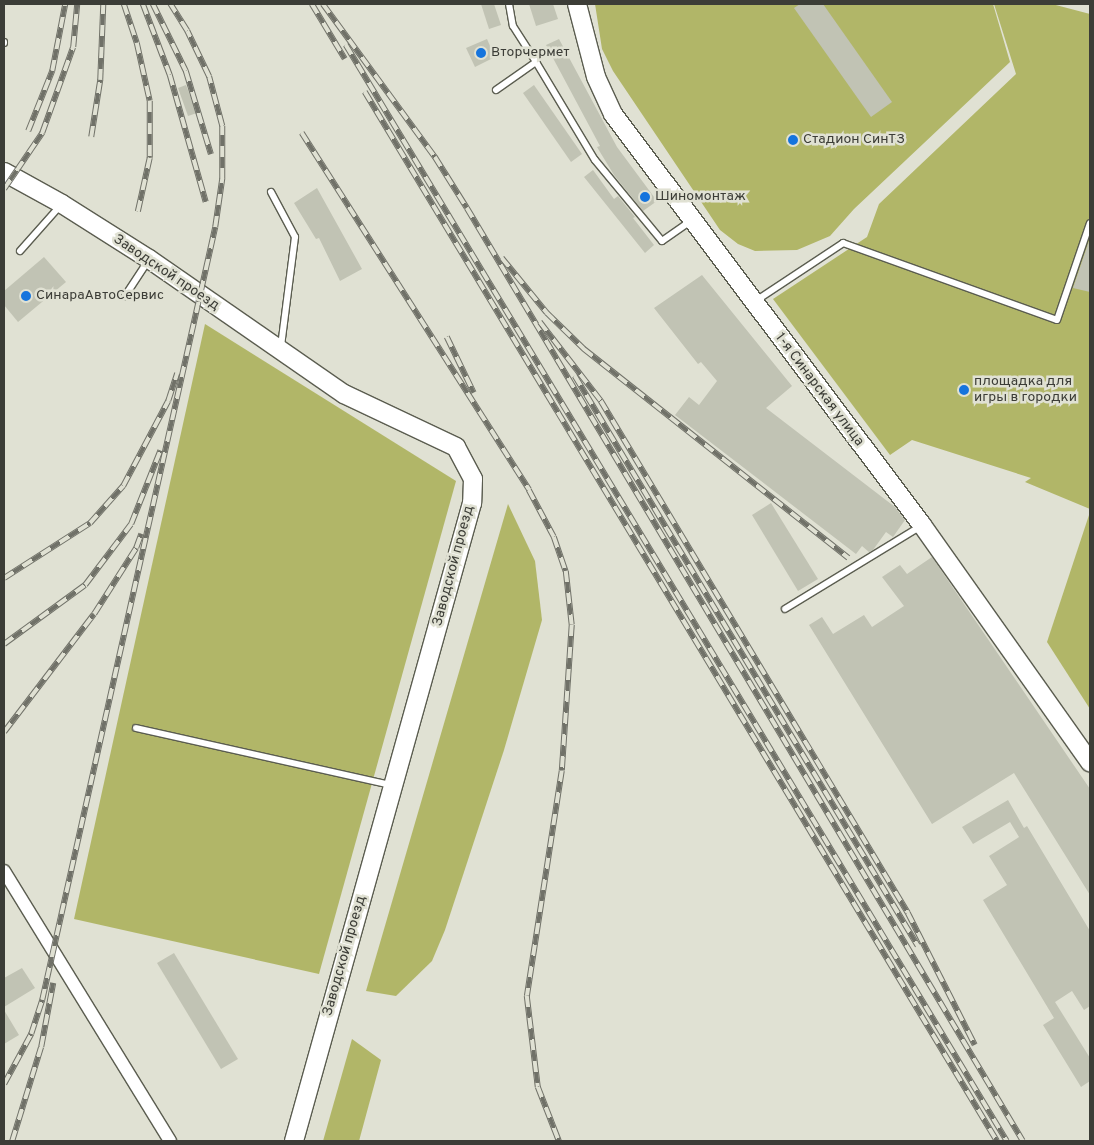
<!DOCTYPE html>
<meta charset="utf-8">
<style>
body{margin:0}
#map{position:relative;width:1094px;height:1145px;overflow:hidden;background:#e0e1d3;font-family:Overpass,sans-serif}
div>[style]{position:absolute}
.green>*{inset:0;background:#b1b668}
.building>*{inset:0;background:#c1c3b4}
.roads{filter:drop-shadow(1px 0 #5b5d50) drop-shadow(-1px 0 #5b5d50) drop-shadow(0 1px #5b5d50) drop-shadow(0 -1px #5b5d50)}
.lane>*{height:6px;margin:-3px;padding:0 3px;transform-origin:3px;border-radius:3px;background:#fff}
.street>*{height:12px;margin:-6px;padding:0 6px;transform-origin:6px;border-radius:6px;background:#fff}
.secondary>*{height:18px;margin:-9px;padding:0 9px;transform-origin:9px;border-radius:9px;background:#fff}
.rail>*{height:5.5px;margin-top:-2.75px;transform-origin:0;background:repeating-linear-gradient(90deg,#e0e1d3 0 11px,#707168 0 22px);box-sizing:border-box;border-block:1px solid #707168}
.dots>*{width:14px;height:14px;translate:-50% -50%;box-sizing:border-box;border:2px solid #e0e1d3;border-radius:50%}
span{translate:-50% -50%;white-space:nowrap;text-align:center;line-height:1.15;-webkit-text-stroke:5px #e0e1d3;paint-order:stroke}
.poi-label{font-size:14px;color:#3c3d37}
.left{translate:0 -50%;text-align:left}
.street-label{font-size:14px;color:#3c3d37}
.frame{position:absolute;inset:0;border:5px solid #3c3d37;pointer-events:none}
</style>
<div id="map">
<div class="green">
<div style="clip-path:polygon(595px 4px,993px 4px,1010px 62px,854px 209px,830px 236px,797px 250px,755px 251px,738px 244px,720px 230px,613px 71px,602px 49px)"></div>
<div style="clip-path:polygon(994px 4px,1052px 4px,1090px 14px,1090px 509px,1025px 482px,1031px 478px,912px 440px,890px 455px,773px 299px,867px 237px,879px 204px,1016px 74px)"></div>
<div style="clip-path:polygon(205px 324px,456px 481px,319px 974px,74px 919px)"></div>
<div style="clip-path:polygon(508px 504px,535px 561px,542px 620px,504px 750px,445px 930px,432px 961px,396px 996px,366px 991px)"></div>
<div style="clip-path:polygon(1090px 512px,1090px 709px,1047px 642px)"></div>
<div style="clip-path:polygon(352px 1039px,381px 1060px,359px 1141px,323px 1141px)"></div>
</div>
<div class="building">
<div style="clip-path:polygon(481px 4px,494px 4px,501px 25px,489px 29px)"></div>
<div style="clip-path:polygon(529px 4px,553px 4px,558px 19px,536px 26px)"></div>
<div style="clip-path:polygon(800px 4px,823px 4px,892px 102px,871px 117px,794px 8px)"></div>
<div style="clip-path:polygon(487px 39px,495px 57px,475px 67px,466px 48px)"></div>
<div style="clip-path:polygon(559px 39px,617px 147px,657px 201px,643px 211px,614px 175px,600px 152px,597px 147px,600px 146px,546px 45px)"></div>
<div style="clip-path:polygon(186px 85px,197px 113px,188px 116px,178px 88px)"></div>
<div style="clip-path:polygon(534px 85px,582px 154px,571px 162px,523px 93px)"></div>
<div style="clip-path:polygon(593px 170px,614px 199px,618px 196px,635px 217px,633px 218px,654px 245px,645px 253px,584px 177px)"></div>
<div style="clip-path:polygon(317px 188px,362px 269px,340px 281px,319px 238px,316px 239px,294px 203px)"></div>
<div style="clip-path:polygon(1090px 238px,1090px 292px,1073px 288px)"></div>
<div style="clip-path:polygon(44px 257px,66px 282px,18px 322px,4px 305px,4px 291px)"></div>
<div style="clip-path:polygon(702px 275px,792px 386px,766px 408px,895px 507px,905px 520px,893px 537px,886px 532px,873px 550px,869px 552px,862px 546px,856px 554px,675px 415px,689px 397px,699px 405px,717px 381px,701px 362px,698px 364px,654px 308px)"></div>
<div style="clip-path:polygon(771px 503px,818px 579px,798px 591px,752px 515px)"></div>
<div style="clip-path:polygon(932px 557px,1090px 789px,1090px 895px,1014px 773px,932px 824px,809px 625px,822px 617px,833px 634px,864px 615px,872px 627px,904px 606px,882px 577px,900px 565px,907px 574px)"></div>
<div style="clip-path:polygon(1008px 800px,1024px 828px,1027px 826px,1090px 931px,1090px 1006px,1084px 1010px,1072px 991px,1055px 1002px,1090px 1058px,1090px 1081px,1081px 1087px,1043px 1025px,1054px 1018px,983px 900px,1007px 885px,989px 856px,1019px 837px,1010px 822px,973px 844px,962px 827px)"></div>
<div style="clip-path:polygon(174px 953px,238px 1059px,221px 1069px,157px 963px)"></div>
<div style="clip-path:polygon(22px 968px,35px 988px,4px 1007px,4px 978px)"></div>
<div style="clip-path:polygon(4px 1010px,19px 1035px,4px 1044px)"></div>
</div>
<div class="roads">
<div class="lane">
<div style="left:509px;top:4px;width:22px;rotate:80deg"></div>
<div style="left:513px;top:26px;width:43px;rotate:57.4deg"></div>
<div style="left:4px;top:42px;width:1px;rotate:90deg"></div>
<div style="left:496px;top:90px;width:49px;rotate:-35deg"></div>
<div style="left:536px;top:62px;width:114px;rotate:59deg"></div>
<div style="left:595px;top:160px;width:105px;rotate:50.4deg"></div>
<div style="left:662px;top:241px;width:35px;rotate:-35deg"></div>
<div style="left:271px;top:192px;width:51px;rotate:61.9deg"></div>
<div style="left:295px;top:237px;width:111px;rotate:97.3deg"></div>
<div style="left:20px;top:251px;width:60px;rotate:-48.4deg"></div>
<div style="left:125px;top:296px;width:42px;rotate:-56.7deg"></div>
<div style="left:754px;top:302px;width:107px;rotate:-33.5deg"></div>
<div style="left:843px;top:243px;width:227px;rotate:19.8deg"></div>
<div style="left:1057px;top:320px;width:102px;rotate:-71.2deg"></div>
<div style="left:785px;top:609px;width:159px;rotate:-31.4deg"></div>
<div style="left:136px;top:728px;width:262px;rotate:12.6deg"></div>
</div>
<div class="street">
<div style="left:4px;top:871px;width:317px;rotate:58.4deg"></div>
</div>
<div class="secondary">
<div style="left:577px;top:4px;width:75px;rotate:75.4deg"></div>
<div style="left:596px;top:77px;width:41px;rotate:65.3deg"></div>
<div style="left:613px;top:114px;width:514px;rotate:53.06deg"></div>
<div style="left:922px;top:525px;width:291px;rotate:54.7deg"></div>
<div style="left:4px;top:172px;width:66px;rotate:28.9deg"></div>
<div style="left:62px;top:204px;width:103px;rotate:32.3deg"></div>
<div style="left:149px;top:259px;width:237px;rotate:34.7deg"></div>
<div style="left:344px;top:394px;width:124px;rotate:25.3deg"></div>
<div style="left:456px;top:447px;width:36px;rotate:62deg"></div>
<div style="left:473px;top:479px;width:24px;rotate:92deg"></div>
<div style="left:472px;top:503px;width:662px;rotate:105.59deg"></div>
</div>
</div>
<div class="rail">
<div style="left:124px;top:4px;width:41px;rotate:71.6deg"></div>
<div style="left:137px;top:43px;width:59px;rotate:77.4deg"></div>
<div style="left:150px;top:101px;width:57px;rotate:90deg"></div>
<div style="left:150px;top:158px;width:55px;rotate:102.5deg"></div>
<div style="left:143px;top:4px;width:76px;rotate:69.2deg"></div>
<div style="left:170px;top:75px;width:132px;rotate:74.2deg"></div>
<div style="left:153px;top:4px;width:75px;rotate:63.8deg"></div>
<div style="left:186px;top:71px;width:87px;rotate:73.2deg"></div>
<div style="left:312px;top:4px;width:64px;rotate:59deg"></div>
<div style="left:323px;top:4px;width:190px;rotate:53.8deg"></div>
<div style="left:435px;top:157px;width:60px;rotate:57.9deg"></div>
<div style="left:467px;top:208px;width:1086px;rotate:59.21deg"></div>
<div style="left:346px;top:45px;width:1280px;rotate:58.91deg"></div>
<div style="left:365px;top:92px;width:1225px;rotate:58.93deg"></div>
<div style="left:28px;top:131px;width:65px;rotate:-68.2deg"></div>
<div style="left:52px;top:71px;width:68px;rotate:-79deg"></div>
<div style="left:302px;top:133px;width:423px;rotate:57.5deg"></div>
<div style="left:529px;top:490px;width:53px;rotate:62deg"></div>
<div style="left:554px;top:537px;width:36px;rotate:71deg"></div>
<div style="left:566px;top:571px;width:54px;rotate:83.7deg"></div>
<div style="left:572px;top:625px;width:146px;rotate:93.9deg"></div>
<div style="left:562px;top:771px;width:228px;rotate:98.8deg"></div>
<div style="left:527px;top:996px;width:92px;rotate:83.1deg"></div>
<div style="left:538px;top:1087px;width:58px;rotate:68.7deg"></div>
<div style="left:91px;top:137px;width:58px;rotate:-81deg"></div>
<div style="left:100px;top:80px;width:76px;rotate:-87.7deg"></div>
<div style="left:4px;top:189px;width:68px;rotate:-55.8deg"></div>
<div style="left:42px;top:133px;width:91px;rotate:-70.2deg"></div>
<div style="left:73px;top:47px;width:43px;rotate:-84.7deg"></div>
<div style="left:502px;top:258px;width:71px;rotate:50.7deg"></div>
<div style="left:547px;top:313px;width:52px;rotate:44.2deg"></div>
<div style="left:584px;top:349px;width:337px;rotate:38.3deg"></div>
<div style="left:540px;top:322px;width:100px;rotate:52.3deg"></div>
<div style="left:601px;top:401px;width:597px;rotate:59.05deg"></div>
<div style="left:908px;top:913px;width:148px;rotate:63.1deg"></div>
<div style="left:447px;top:337px;width:62px;rotate:64.3deg"></div>
<div style="left:575px;top:376px;width:665px;rotate:58.96deg"></div>
<div style="left:4px;top:578px;width:102px;rotate:-32.6deg"></div>
<div style="left:90px;top:523px;width:50px;rotate:-48.3deg"></div>
<div style="left:123px;top:486px;width:96px;rotate:-62.1deg"></div>
<div style="left:168px;top:401px;width:29px;rotate:-72deg"></div>
<div style="left:4px;top:644px;width:100px;rotate:-36.1deg"></div>
<div style="left:85px;top:585px;width:76px;rotate:-53deg"></div>
<div style="left:131px;top:524px;width:79px;rotate:-68.3deg"></div>
<div style="left:4px;top:732px;width:148px;rotate:-52.7deg"></div>
<div style="left:94px;top:614px;width:78px;rotate:-57.5deg"></div>
<div style="left:136px;top:548px;width:15px;rotate:-70deg"></div>
<div style="left:4px;top:1084px;width:57px;rotate:-61.6deg"></div>
<div style="left:31px;top:1034px;width:36px;rotate:-72deg"></div>
<div style="left:42px;top:1000px;width:792px;rotate:-77.38deg"></div>
<div style="left:215px;top:227px;width:49px;rotate:-81.7deg"></div>
<div style="left:222px;top:179px;width:53px;rotate:-90deg"></div>
<div style="left:222px;top:126px;width:51px;rotate:-104.9deg"></div>
<div style="left:209px;top:77px;width:51px;rotate:-115.6deg"></div>
<div style="left:187px;top:31px;width:32px;rotate:-122deg"></div>
<div style="left:12px;top:1141px;width:98px;rotate:-72.9deg"></div>
<div style="left:41px;top:1047px;width:65px;rotate:-79.4deg"></div>
</div>
<div class="dots">
<div style="left:481px;top:53px;background:#1574dd"></div>
<div style="left:793px;top:140px;background:#1574dd"></div>
<div style="left:645px;top:197px;background:#1574dd"></div>
<div style="left:26px;top:296px;background:#1574dd"></div>
<div style="left:964px;top:390px;background:#1574dd"></div>
</div>
<div class="poi-label">
<span class="left" style="left:491px;top:53px">Вторчермет</span>
<span class="left" style="left:803px;top:140px">Стадион СинТЗ</span>
<span class="left" style="left:655px;top:197px">Шиномонтаж</span>
<span class="left" style="left:36px;top:296px">СинараАвтоСервис</span>
<span class="left" style="left:974px;top:390px">площадка для<br>игры в городки</span>
</div>
<div class="street-label">
<span style="left:166px;top:273px;rotate:34deg">Заводской проезд</span>
<span style="left:819px;top:390px;rotate:53deg">1-я Синарская улица</span>
<span style="left:454px;top:566px;rotate:-75deg">Заводской проезд</span>
<span style="left:345px;top:956px;rotate:-74deg">Заводской проезд</span>
</div>
<div class="frame"></div>
</div>
